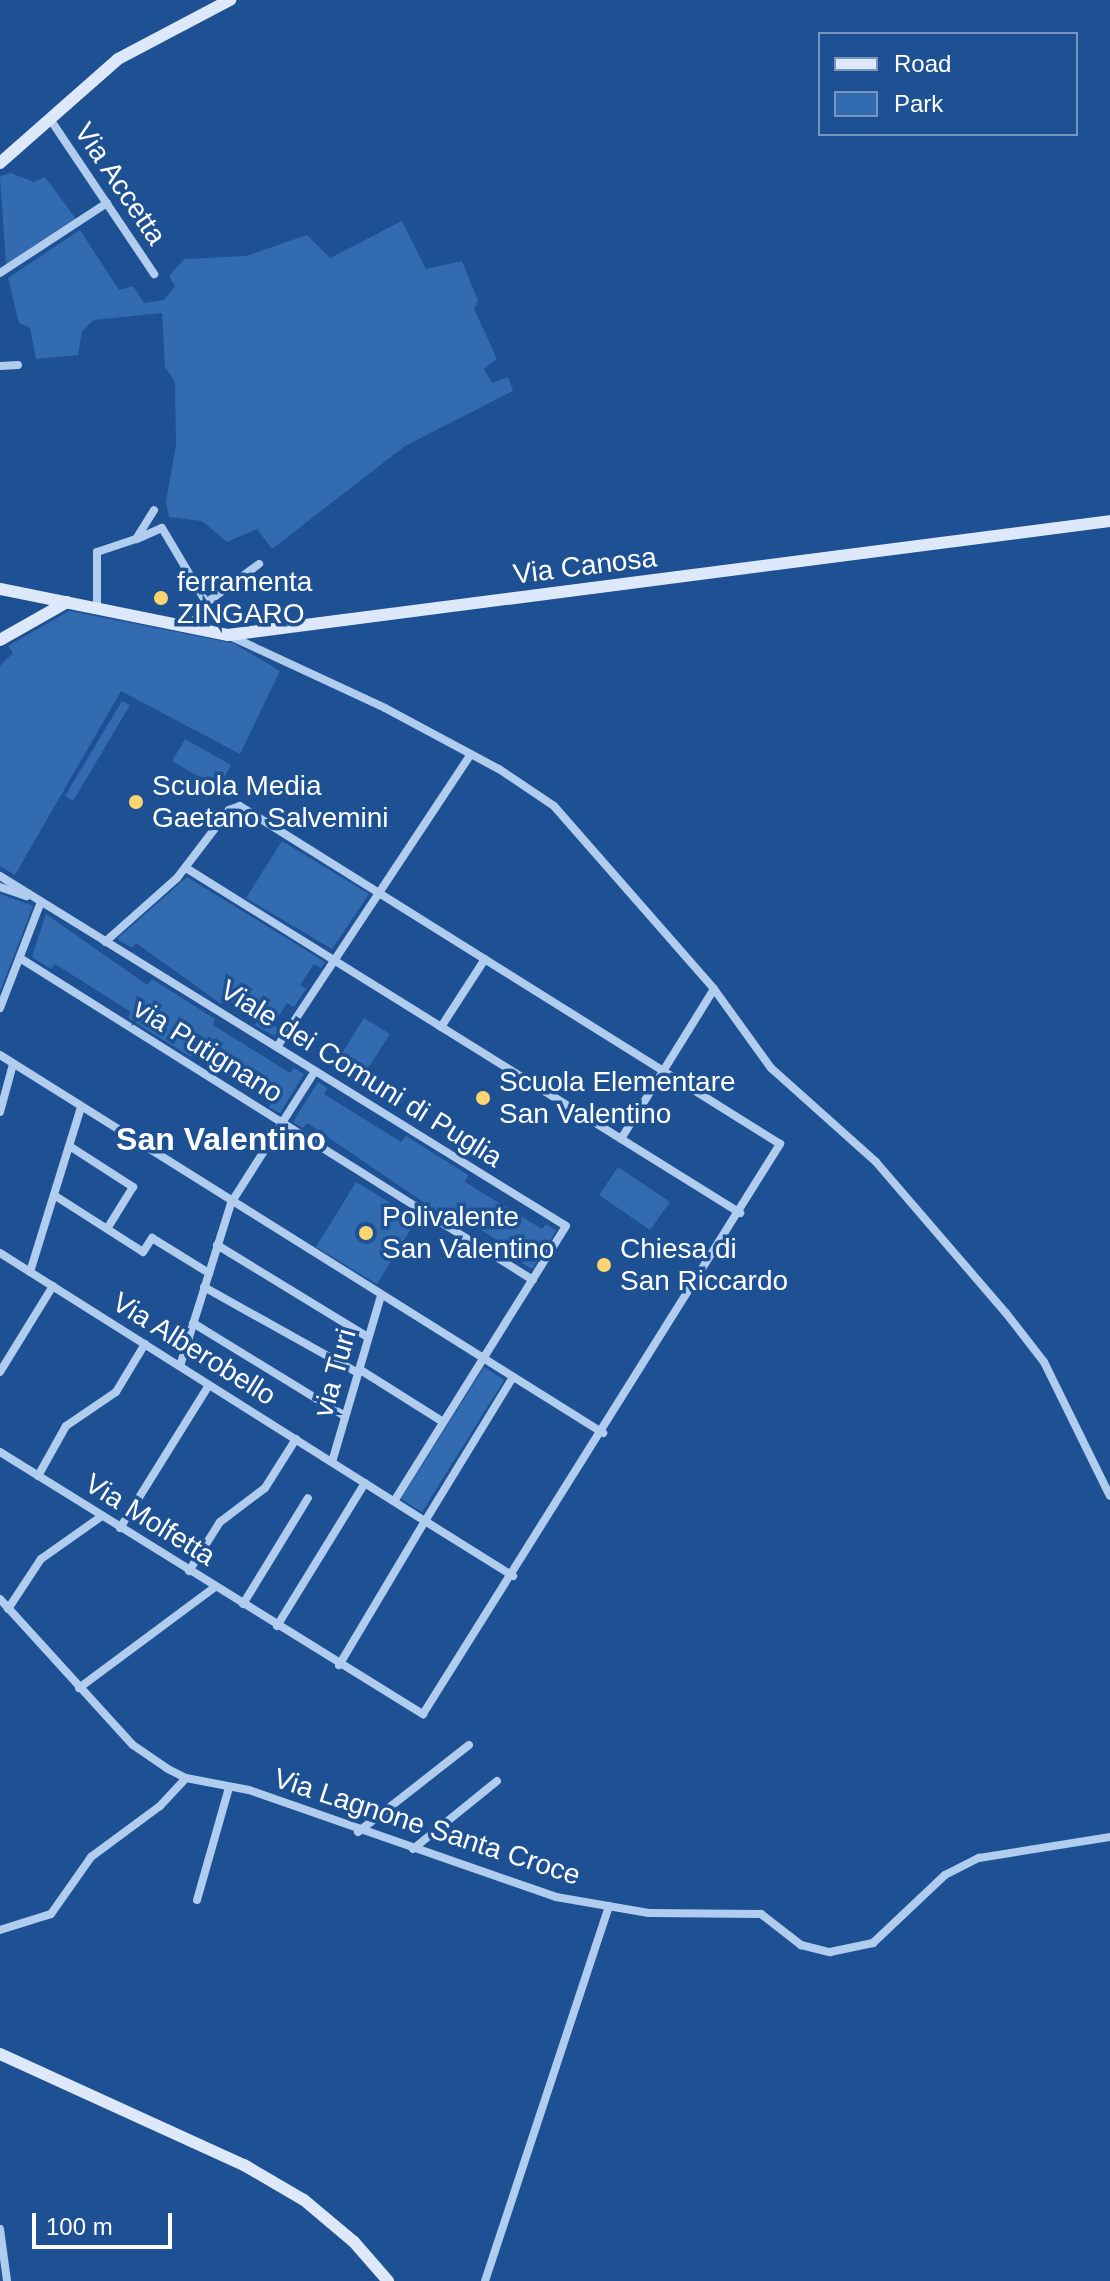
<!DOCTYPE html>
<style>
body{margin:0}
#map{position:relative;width:1110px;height:2281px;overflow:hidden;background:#1e5193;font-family:Helvetica,sans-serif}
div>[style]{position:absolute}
.green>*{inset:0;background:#326bb0}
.street>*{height:8px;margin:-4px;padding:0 4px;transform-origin:4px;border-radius:4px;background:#b0ccee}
.secondary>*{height:12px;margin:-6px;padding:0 6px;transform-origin:6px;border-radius:6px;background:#dde9fa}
.dots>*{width:22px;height:22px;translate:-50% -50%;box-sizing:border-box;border:4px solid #1e5193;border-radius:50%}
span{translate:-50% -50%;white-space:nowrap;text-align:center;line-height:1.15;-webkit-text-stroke:7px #1e5193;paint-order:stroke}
.street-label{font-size:28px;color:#fff}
.poi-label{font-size:28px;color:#fff}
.left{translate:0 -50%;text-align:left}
.quarter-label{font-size:32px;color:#fff;font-weight:700}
.legend{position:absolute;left:818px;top:32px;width:260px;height:104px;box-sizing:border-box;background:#1e5193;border:2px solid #7897be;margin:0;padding:10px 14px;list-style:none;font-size:24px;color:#fff}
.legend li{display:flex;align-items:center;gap:16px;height:40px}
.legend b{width:40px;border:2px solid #7897be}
.scale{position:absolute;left:32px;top:2213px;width:140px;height:36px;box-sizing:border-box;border:4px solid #fff;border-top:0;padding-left:10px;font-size:24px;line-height:28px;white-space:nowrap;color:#fff;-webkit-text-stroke:6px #1e5193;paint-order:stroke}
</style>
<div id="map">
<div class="green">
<div style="clip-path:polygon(11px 173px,34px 182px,45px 177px,76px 219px,6px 266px,0 176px)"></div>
<div style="clip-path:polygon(402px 221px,426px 269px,462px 261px,478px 301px,474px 309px,497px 359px,484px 369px,492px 383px,508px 377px,513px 391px,405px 446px,272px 549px,257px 529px,227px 542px,202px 521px,169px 517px,166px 502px,176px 444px,175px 382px,165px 367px,162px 313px,94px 320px,82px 331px,78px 355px,36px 359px,30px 328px,19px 323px,8px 278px,80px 230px,119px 290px,133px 286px,144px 303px,164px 300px,175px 286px,169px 276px,184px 259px,246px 256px,307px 235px,330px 258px)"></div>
<div style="clip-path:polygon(69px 611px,233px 643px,280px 671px,240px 754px,121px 691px,15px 875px,0 866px,0 666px,13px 653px,8px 646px)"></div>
<div style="clip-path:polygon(122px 701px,130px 705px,73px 801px,65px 796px)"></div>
<div style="clip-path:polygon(185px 739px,231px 765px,218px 788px,172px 761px)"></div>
<div style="clip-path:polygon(282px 841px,369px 894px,332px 949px,246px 898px)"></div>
<div style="clip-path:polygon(187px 877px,325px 962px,321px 968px,314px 964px,300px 985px,306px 989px,294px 1007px,287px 1003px,273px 1025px,279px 1029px,274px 1036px,255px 1025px,258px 1019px,225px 998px,221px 1004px,136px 943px,132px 948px,117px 939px)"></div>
<div style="clip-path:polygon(0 894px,33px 906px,0 992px)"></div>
<div style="clip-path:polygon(46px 914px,147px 985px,152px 979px,215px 1019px,213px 1025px,290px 1073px,294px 1068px,304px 1074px,280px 1113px,269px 1107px,272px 1101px,195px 1052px,191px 1057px,128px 1018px,131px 1012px,55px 964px,51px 969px,32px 957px)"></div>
<div style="clip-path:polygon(364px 1018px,390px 1034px,359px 1082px,334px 1066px)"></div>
<div style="clip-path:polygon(318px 1082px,327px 1088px,324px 1094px,401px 1142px,406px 1136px,468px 1175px,465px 1182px,542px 1229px,546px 1224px,556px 1231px,532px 1269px,522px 1263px,525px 1257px,448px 1210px,444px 1216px,307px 1123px,303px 1128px,293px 1122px)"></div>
<div style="clip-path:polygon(618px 1167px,670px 1202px,650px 1230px,599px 1195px)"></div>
<div style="clip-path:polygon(356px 1182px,417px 1219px,377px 1284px,316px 1247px)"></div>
<div style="clip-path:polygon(484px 1367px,504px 1380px,422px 1512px,401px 1499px)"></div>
</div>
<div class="street">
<div style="left:50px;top:119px;width:187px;rotate:56.1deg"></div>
<div style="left:0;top:273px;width:128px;rotate:-33.2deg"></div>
<div style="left:0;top:366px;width:18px;rotate:-3deg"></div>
<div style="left:137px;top:539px;width:27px;rotate:-24deg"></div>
<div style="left:162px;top:528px;width:86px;rotate:59.3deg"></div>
<div style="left:97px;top:609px;width:57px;rotate:-90deg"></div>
<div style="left:97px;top:552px;width:41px;rotate:-18.4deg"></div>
<div style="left:136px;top:539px;width:34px;rotate:-58deg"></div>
<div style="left:191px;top:628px;width:25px;rotate:-63deg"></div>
<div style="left:202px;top:606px;width:71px;rotate:-36.4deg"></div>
<div style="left:228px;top:635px;width:173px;rotate:24.9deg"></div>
<div style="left:385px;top:708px;width:129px;rotate:28.2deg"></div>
<div style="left:499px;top:769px;width:66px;rotate:33.9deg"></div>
<div style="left:554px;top:806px;width:243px;rotate:48.8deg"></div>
<div style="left:714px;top:989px;width:97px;rotate:54.2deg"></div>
<div style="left:771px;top:1068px;width:141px;rotate:41.8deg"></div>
<div style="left:876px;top:1162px;width:199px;rotate:49.3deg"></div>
<div style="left:1006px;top:1313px;width:62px;rotate:52.2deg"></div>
<div style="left:1044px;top:1362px;width:149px;rotate:63.8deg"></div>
<div style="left:186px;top:868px;width:653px;rotate:31.91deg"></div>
<div style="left:0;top:876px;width:665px;rotate:31.73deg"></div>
<div style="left:566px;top:1226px;width:324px;rotate:122deg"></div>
<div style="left:0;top:887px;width:28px;rotate:19deg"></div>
<div style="left:23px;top:960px;width:602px;rotate:32.11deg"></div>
<div style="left:0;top:1008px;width:114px;rotate:-68.9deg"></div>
<div style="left:441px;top:1027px;width:81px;rotate:-57.1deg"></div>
<div style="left:277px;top:1047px;width:351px;rotate:-56.5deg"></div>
<div style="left:0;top:1055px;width:712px;rotate:32.08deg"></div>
<div style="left:0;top:1112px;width:50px;rotate:-74.8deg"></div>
<div style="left:621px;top:1139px;width:176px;rotate:-58.2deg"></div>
<div style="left:71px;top:1147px;width:74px;rotate:32.8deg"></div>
<div style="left:133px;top:1187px;width:49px;rotate:121.8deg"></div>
<div style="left:57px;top:1197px;width:102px;rotate:32.6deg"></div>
<div style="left:143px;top:1252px;width:17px;rotate:-57deg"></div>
<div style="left:152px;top:1238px;width:67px;rotate:31.6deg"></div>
<div style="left:217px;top:1245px;width:177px;rotate:31.4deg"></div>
<div style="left:0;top:1253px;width:502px;rotate:32.24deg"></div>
<div style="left:425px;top:1521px;width:168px;rotate:120.8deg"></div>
<div style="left:30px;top:1272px;width:173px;rotate:-72.8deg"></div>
<div style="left:204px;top:1287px;width:176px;rotate:29.2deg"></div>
<div style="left:193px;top:1323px;width:178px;rotate:31.5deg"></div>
<div style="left:180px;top:1366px;width:171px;rotate:-72.6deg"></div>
<div style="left:231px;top:1203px;width:156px;rotate:-57.5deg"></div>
<div style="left:359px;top:1369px;width:99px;rotate:32.2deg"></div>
<div style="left:0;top:1372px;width:101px;rotate:-58.4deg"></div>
<div style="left:513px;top:1377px;width:169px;rotate:121.4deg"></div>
<div style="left:425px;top:1521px;width:104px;rotate:32deg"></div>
<div style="left:0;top:1452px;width:498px;rotate:31.8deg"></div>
<div style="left:423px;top:1714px;width:673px;rotate:-57.94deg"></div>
<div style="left:780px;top:1144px;width:637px;rotate:-147.96deg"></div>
<div style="left:240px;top:806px;width:12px;rotate:160deg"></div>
<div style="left:229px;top:810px;width:86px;rotate:127.4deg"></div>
<div style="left:177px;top:878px;width:96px;rotate:138.4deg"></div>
<div style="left:332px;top:1462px;width:174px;rotate:-73.6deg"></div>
<div style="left:38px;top:1476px;width:57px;rotate:-60.8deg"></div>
<div style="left:66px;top:1426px;width:60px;rotate:-34.2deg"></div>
<div style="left:116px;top:1392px;width:56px;rotate:-58.9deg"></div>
<div style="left:120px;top:1528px;width:168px;rotate:-58.1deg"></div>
<div style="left:189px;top:1571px;width:58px;rotate:-57.7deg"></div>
<div style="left:220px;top:1522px;width:56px;rotate:-37.1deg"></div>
<div style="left:265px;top:1488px;width:58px;rotate:-57.7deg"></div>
<div style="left:0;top:1599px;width:197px;rotate:47.7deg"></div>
<div style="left:133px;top:1745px;width:42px;rotate:34.4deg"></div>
<div style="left:168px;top:1769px;width:20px;rotate:27deg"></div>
<div style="left:186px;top:1778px;width:64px;rotate:10.8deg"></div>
<div style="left:249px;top:1790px;width:325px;rotate:19.2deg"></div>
<div style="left:556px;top:1897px;width:94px;rotate:9.8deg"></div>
<div style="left:649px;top:1913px;width:112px;rotate:0.5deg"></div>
<div style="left:761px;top:1914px;width:51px;rotate:37.8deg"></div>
<div style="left:801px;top:1945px;width:30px;rotate:14deg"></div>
<div style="left:830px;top:1952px;width:44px;rotate:-11.8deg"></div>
<div style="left:873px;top:1943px;width:99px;rotate:-43.4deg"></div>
<div style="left:945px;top:1875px;width:38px;rotate:-27deg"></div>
<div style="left:979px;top:1858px;width:133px;rotate:-9.1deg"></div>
<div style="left:243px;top:1604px;width:124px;rotate:-58.5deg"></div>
<div style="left:8px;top:1609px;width:60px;rotate:-56.6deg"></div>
<div style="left:41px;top:1559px;width:75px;rotate:-35.2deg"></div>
<div style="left:277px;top:1626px;width:168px;rotate:-58.4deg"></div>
<div style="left:79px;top:1688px;width:169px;rotate:-36.6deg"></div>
<div style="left:358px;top:1832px;width:141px;rotate:-38.1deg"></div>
<div style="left:413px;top:1849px;width:108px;rotate:-39deg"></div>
<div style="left:197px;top:1900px;width:116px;rotate:-74.1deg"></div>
<div style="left:0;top:1930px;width:53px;rotate:-17.4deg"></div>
<div style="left:51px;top:1914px;width:70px;rotate:-54.9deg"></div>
<div style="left:91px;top:1857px;width:86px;rotate:-36.5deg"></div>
<div style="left:160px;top:1806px;width:38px;rotate:-47deg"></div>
<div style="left:0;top:2229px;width:52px;rotate:82.3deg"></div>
<div style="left:485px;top:2281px;width:395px;rotate:-71.7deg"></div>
</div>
<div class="secondary">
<div style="left:0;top:163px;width:157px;rotate:-41.4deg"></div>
<div style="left:118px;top:59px;width:127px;rotate:-27.8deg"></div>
<div style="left:0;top:589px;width:233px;rotate:11.4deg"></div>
<div style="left:228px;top:635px;width:889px;rotate:-7.36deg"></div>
<div style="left:0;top:640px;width:77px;rotate:-29.6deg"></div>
<div style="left:0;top:2054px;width:268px;rotate:24.5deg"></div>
<div style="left:244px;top:2165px;width:69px;rotate:30.3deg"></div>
<div style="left:304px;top:2200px;width:65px;rotate:40deg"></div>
<div style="left:354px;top:2242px;width:52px;rotate:48.9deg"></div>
</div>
<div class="dots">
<div style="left:161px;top:598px;background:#fdd46f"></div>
<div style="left:136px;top:802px;background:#fdd46f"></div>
<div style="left:483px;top:1098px;background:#fdd46f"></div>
<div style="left:366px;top:1233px;background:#fdd46f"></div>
<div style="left:604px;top:1265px;background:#fdd46f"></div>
</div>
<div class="street-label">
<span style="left:120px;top:184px;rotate:56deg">Via Accetta</span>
<span style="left:585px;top:566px;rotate:-7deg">Via Canosa</span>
<span style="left:208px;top:1051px;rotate:32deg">via Putignano</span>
<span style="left:361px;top:1074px;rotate:32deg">Viale dei Comuni di Puglia</span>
<span style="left:194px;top:1349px;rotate:32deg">Via Alberobello</span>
<span style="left:335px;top:1373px;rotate:-74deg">via Turi</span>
<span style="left:150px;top:1520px;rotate:32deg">Via Molfetta</span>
<span style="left:427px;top:1827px;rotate:18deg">Via Lagnone Santa Croce</span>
</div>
<div class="poi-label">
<span class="left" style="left:177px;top:598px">ferramenta<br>ZINGARO</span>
<span class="left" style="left:152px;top:802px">Scuola Media<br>Gaetano Salvemini</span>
<span class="left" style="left:499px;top:1098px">Scuola Elementare<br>San Valentino</span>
<span class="left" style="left:382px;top:1233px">Polivalente<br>San Valentino</span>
<span class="left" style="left:620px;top:1265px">Chiesa di<br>San Riccardo</span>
</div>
<div class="quarter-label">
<span style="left:221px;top:1139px">San Valentino</span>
</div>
<ul class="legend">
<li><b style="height:10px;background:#dde9fa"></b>Road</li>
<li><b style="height:22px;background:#326bb0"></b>Park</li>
</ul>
<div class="scale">100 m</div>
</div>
